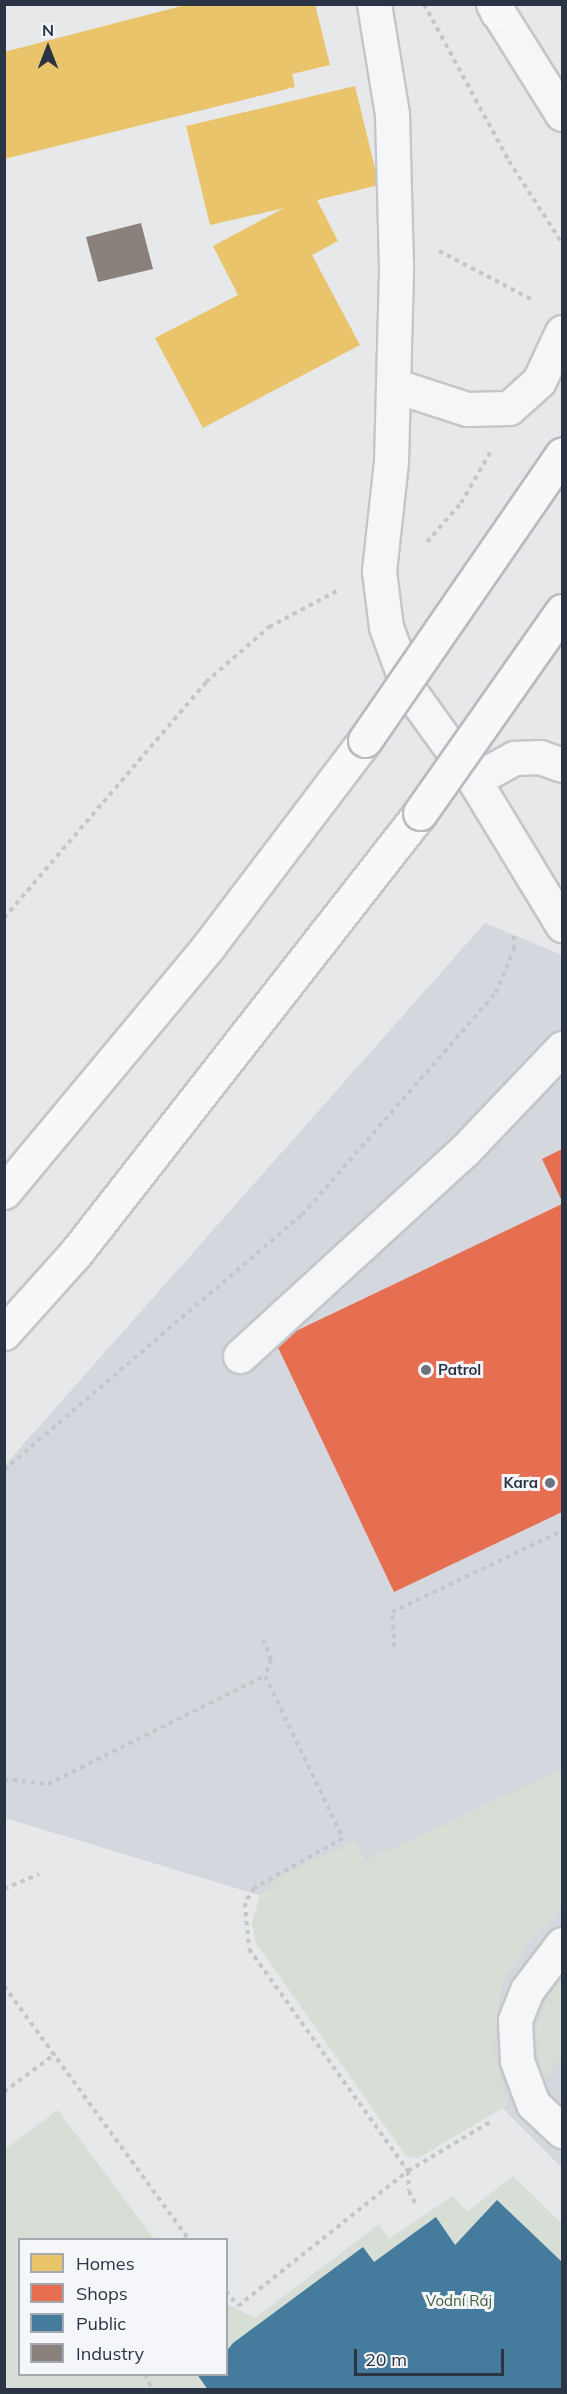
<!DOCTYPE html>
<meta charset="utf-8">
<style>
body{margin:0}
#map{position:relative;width:567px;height:2394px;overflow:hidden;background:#e6e8ea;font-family:Mulish,sans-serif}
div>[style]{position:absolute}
.built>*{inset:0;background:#d4d7dd}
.green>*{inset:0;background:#d6ded6}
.homes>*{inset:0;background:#e9c46a}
.shops>*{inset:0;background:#e76f51}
.public>*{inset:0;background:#457b9d}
.industry>*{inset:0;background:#8a817c}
.path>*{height:4px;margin-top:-2px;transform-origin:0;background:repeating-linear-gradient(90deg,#c5c6ca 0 4.5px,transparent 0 9px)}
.roads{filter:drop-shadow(2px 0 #c4c6c8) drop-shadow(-2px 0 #c4c6c8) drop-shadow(0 2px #c4c6c8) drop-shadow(0 -2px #c4c6c8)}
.minor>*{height:33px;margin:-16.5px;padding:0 16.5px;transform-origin:16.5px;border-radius:16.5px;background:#f5f6f7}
.highway>*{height:33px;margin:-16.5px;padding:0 16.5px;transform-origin:16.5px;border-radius:16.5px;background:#f8f8f8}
.bridges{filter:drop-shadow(2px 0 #b8bbbf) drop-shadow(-2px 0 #b8bbbf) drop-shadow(0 2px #b8bbbf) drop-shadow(0 -2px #b8bbbf)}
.highway-bridge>*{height:33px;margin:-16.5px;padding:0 16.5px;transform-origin:16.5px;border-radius:16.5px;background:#f8f8f8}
.dots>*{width:16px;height:16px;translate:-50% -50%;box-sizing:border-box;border:3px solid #f4f6f9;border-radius:50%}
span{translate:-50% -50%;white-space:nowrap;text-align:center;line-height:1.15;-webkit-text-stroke:6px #f4f6f9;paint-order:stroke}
.poi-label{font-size:15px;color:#2b3445;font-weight:700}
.left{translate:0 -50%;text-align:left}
.right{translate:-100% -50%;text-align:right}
.park-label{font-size:15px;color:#3f6138}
.frame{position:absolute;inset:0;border:6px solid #2b3445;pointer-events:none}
.legend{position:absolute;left:18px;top:2238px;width:210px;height:138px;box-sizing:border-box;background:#f4f6f9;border:2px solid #a4a8b1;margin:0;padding:8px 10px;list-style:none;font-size:18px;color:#2b3445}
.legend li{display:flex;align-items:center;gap:12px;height:30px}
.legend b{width:30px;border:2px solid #a4a8b1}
.north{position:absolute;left:18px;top:18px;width:60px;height:60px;-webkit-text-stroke:4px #f4f6f9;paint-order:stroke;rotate:0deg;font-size:16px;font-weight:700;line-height:24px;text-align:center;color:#2b3445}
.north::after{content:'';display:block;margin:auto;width:21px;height:27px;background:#2b3445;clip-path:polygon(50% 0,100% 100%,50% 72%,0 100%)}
.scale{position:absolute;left:354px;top:2349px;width:150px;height:27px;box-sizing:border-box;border:3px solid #2b3445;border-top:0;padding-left:8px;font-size:18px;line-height:21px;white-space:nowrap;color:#2b3445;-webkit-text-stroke:4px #f4f6f9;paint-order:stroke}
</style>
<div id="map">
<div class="built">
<div style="clip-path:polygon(485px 923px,562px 955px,562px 2168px,305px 1909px,5px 1818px,5px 1465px)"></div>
</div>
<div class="green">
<div style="clip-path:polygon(562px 1769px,562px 1907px,527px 1945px,502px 1984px,498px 2005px,494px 2050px,508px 2105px,418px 2158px,406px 2156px,256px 1943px,252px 1924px,260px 1895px,283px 1874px,356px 1841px,365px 1861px)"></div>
<div style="clip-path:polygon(562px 1978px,562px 2058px,542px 2080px,536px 2029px,549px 1993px)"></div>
<div style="clip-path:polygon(58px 2110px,154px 2239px,20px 2240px,20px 2374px,226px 2374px,227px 2304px,255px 2318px,379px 2224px,389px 2239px,453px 2196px,467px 2212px,513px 2176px,562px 2224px,562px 2389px,5px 2390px,5px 2149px)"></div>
</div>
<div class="homes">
<div style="clip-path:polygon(189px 4px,315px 4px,330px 65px,292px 74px,295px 87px,4px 159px,4px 52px)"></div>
<div style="clip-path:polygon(355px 86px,379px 185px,317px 200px,338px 241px,312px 255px,360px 345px,203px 428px,155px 338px,238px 295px,213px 246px,284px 208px,210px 225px,186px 126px)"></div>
</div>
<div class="shops">
<div style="clip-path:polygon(562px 1149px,562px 1201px,542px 1159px)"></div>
<div style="clip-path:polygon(562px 1204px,562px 1512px,394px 1592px,275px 1341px)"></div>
</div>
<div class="public">
<div style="clip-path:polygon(497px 2200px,562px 2262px,562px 2390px,208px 2390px,197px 2374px,226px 2374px,226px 2352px,233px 2343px,363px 2247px,374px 2262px,436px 2217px,455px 2245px)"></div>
</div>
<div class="industry">
<div style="clip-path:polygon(141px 223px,153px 269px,98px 282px,86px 237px)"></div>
</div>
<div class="path">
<div style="left:424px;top:4px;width:179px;rotate:61.6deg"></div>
<div style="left:509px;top:161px;width:98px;rotate:57.1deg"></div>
<div style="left:439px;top:251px;width:106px;rotate:27.5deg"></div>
<div style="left:427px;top:542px;width:52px;rotate:-48.9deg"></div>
<div style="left:461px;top:503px;width:58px;rotate:-59.9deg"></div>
<div style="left:4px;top:918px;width:311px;rotate:-49.4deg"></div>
<div style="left:206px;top:682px;width:84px;rotate:-41.1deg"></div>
<div style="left:269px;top:627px;width:79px;rotate:-27.9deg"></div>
<div style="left:4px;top:1470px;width:392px;rotate:-40.6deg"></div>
<div style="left:302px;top:1215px;width:295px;rotate:-48.9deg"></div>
<div style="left:496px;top:993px;width:48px;rotate:-67.8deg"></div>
<div style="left:514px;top:949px;width:18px;rotate:-90deg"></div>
<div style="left:263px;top:1639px;width:22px;rotate:68deg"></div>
<div style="left:271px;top:1659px;width:18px;rotate:109deg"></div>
<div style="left:394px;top:1647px;width:35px;rotate:-93deg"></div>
<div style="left:392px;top:1612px;width:188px;rotate:-25.5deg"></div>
<div style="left:4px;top:1779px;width:44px;rotate:6.5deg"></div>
<div style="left:48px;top:1784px;width:242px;rotate:-26.5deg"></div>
<div style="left:265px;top:1676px;width:180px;rotate:64.3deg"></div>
<div style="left:343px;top:1838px;width:102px;rotate:150.7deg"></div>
<div style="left:254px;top:1888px;width:17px;rotate:121deg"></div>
<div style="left:245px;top:1903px;width:46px;rotate:85deg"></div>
<div style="left:249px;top:1949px;width:273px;rotate:54.4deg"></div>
<div style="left:408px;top:2171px;width:20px;rotate:87deg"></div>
<div style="left:409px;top:2191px;width:16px;rotate:63deg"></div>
<div style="left:4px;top:1889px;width:38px;rotate:-23deg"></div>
<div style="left:4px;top:1986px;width:314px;rotate:53.9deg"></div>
<div style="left:4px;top:2092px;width:64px;rotate:-36.7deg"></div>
<div style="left:226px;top:2291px;width:19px;rotate:51deg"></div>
<div style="left:238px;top:2306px;width:217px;rotate:-38.5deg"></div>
<div style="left:408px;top:2171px;width:98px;rotate:-30.8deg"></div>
<div style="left:145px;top:2374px;width:17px;rotate:66deg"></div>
</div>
<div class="roads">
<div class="minor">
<div style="left:374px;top:4px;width:111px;rotate:80.7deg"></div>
<div style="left:392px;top:114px;width:157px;rotate:88.5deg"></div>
<div style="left:396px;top:271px;width:191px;rotate:91.5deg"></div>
<div style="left:391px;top:462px;width:110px;rotate:96.3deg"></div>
<div style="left:379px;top:571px;width:56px;rotate:82.9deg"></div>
<div style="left:386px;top:627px;width:67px;rotate:69.9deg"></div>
<div style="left:409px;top:690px;width:111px;rotate:54.2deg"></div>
<div style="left:474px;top:780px;width:170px;rotate:58.7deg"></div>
<div style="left:493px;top:4px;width:130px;rotate:57.9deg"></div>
<div style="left:393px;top:385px;width:78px;rotate:18deg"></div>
<div style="left:467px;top:409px;width:42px;rotate:-1.4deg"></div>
<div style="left:509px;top:408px;width:40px;rotate:-42deg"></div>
<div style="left:539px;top:381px;width:54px;rotate:-64.9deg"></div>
<div style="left:474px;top:780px;width:46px;rotate:-28.8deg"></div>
<div style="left:514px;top:758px;width:26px;rotate:-2deg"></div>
<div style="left:540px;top:757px;width:23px;rotate:20deg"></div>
<div style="left:240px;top:1356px;width:305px;rotate:-42.5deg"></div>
<div style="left:465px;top:1150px;width:141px;rotate:-46.4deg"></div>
<div style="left:562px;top:1944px;width:58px;rotate:127.3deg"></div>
<div style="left:527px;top:1990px;width:32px;rotate:112deg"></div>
<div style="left:515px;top:2020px;width:41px;rotate:87.2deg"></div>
<div style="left:517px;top:2061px;width:46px;rotate:69.6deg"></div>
<div style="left:533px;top:2104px;width:40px;rotate:43deg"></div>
</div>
<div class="highway">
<div style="left:497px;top:12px;width:8px;rotate:-83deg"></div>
<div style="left:4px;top:1192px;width:319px;rotate:-50.2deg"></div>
<div style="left:208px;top:947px;width:260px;rotate:-52.8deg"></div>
<div style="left:4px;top:1333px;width:106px;rotate:-48.1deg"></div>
<div style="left:75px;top:1254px;width:560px;rotate:-51.96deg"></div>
</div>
</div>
<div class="bridges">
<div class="highway-bridge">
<div style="left:365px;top:740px;width:347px;rotate:-55.4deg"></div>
<div style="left:420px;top:813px;width:247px;rotate:-54.9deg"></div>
</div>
</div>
<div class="dots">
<div style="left:426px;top:1370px;background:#6c737f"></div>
<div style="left:550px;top:1483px;background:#6c737f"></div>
</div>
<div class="poi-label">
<span class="left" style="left:438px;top:1370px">Patrol</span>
<span class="right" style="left:538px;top:1483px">Kara</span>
</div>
<div class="park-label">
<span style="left:459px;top:2301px">Vodní Ráj</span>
</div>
<div class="frame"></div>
<ul class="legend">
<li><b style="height:16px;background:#e9c46a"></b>Homes</li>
<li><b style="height:16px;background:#e76f51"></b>Shops</li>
<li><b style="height:16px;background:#457b9d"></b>Public</li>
<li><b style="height:16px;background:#8a817c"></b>Industry</li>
</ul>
<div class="north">N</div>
<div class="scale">20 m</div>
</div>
